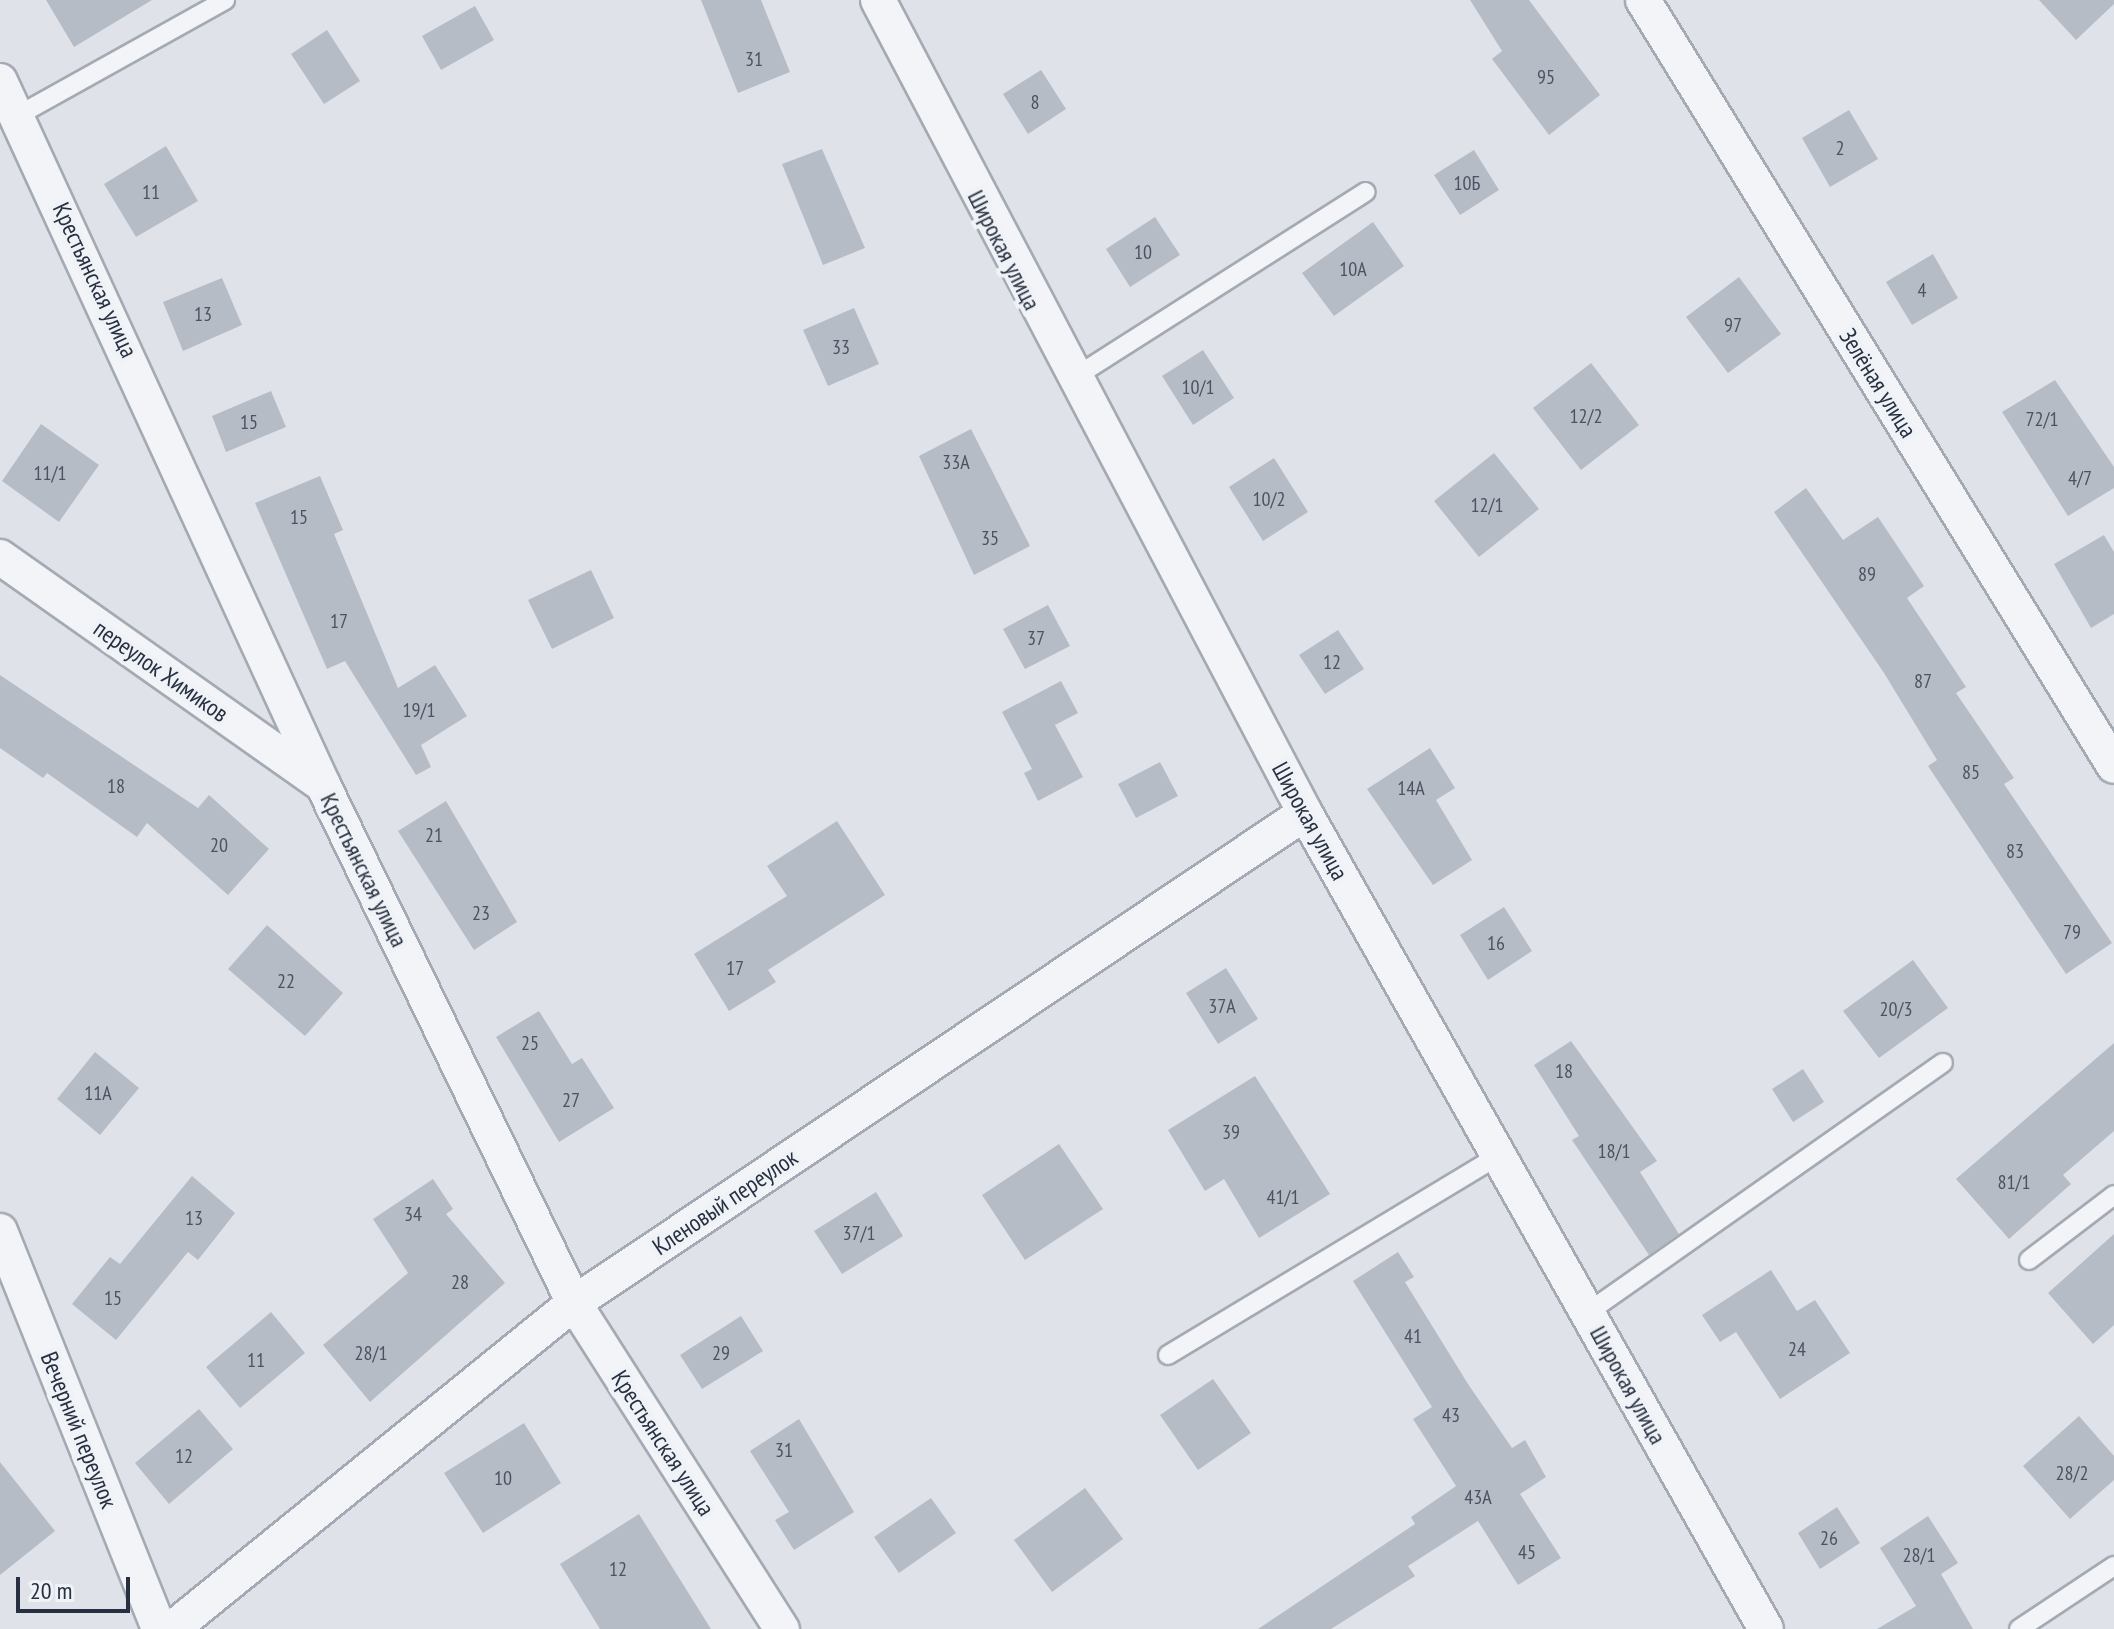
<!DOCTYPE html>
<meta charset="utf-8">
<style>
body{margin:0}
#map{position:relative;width:2114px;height:1629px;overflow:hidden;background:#dfe3e9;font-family:"PT Sans Narrow",sans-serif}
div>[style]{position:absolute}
.building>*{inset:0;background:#b6bcc6}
.roads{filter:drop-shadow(2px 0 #a4aab3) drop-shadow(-2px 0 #a4aab3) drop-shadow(0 2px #a4aab3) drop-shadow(0 -2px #a4aab3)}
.service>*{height:18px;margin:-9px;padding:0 9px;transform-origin:9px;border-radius:9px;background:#f2f4f7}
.minor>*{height:34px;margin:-17px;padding:0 17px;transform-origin:17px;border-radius:17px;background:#f2f4f7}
span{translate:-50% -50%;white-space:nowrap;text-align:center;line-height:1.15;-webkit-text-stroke:8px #eff2f6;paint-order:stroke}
.number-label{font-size:20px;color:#4b5362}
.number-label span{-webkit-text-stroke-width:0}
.street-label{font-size:24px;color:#273040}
.scale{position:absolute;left:16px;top:1577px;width:114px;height:36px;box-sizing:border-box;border:4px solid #273040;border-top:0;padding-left:10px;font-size:24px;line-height:28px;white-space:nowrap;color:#273040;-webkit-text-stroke:6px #eff2f6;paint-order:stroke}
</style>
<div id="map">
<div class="building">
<div style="clip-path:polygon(46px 0,152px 0,74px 47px)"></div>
<div style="clip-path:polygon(701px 0,761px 0,790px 72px,738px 93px)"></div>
<div style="clip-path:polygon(1470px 0,1529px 0,1600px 95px,1549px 135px,1492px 59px,1502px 51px)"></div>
<div style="clip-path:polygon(2039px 0,2114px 0,2114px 4px,2076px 40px)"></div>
<div style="clip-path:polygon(475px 6px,494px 40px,441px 70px,422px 36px)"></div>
<div style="clip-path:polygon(327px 30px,360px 81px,324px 104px,291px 54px)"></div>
<div style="clip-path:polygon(1041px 70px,1066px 109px,1028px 134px,1003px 94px)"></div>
<div style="clip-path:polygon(1849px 110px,1878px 159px,1830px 187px,1802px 138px)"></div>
<div style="clip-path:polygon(166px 146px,198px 201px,136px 237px,104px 184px)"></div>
<div style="clip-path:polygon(822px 149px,865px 248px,823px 265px,782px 164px)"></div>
<div style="clip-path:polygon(1474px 150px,1499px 190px,1460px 215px,1434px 175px)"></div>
<div style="clip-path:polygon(1155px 217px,1180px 255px,1130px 287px,1106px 249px)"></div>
<div style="clip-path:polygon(1373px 222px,1404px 266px,1334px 316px,1302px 273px)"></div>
<div style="clip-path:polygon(1933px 254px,1958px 298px,1912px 325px,1886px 282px)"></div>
<div style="clip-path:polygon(1739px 277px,1781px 334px,1728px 373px,1686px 317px)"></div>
<div style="clip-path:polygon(222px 278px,242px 325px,183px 351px,163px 302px)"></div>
<div style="clip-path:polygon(854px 308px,879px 364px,828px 386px,803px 330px)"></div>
<div style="clip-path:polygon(1203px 350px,1234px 398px,1193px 425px,1162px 376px)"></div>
<div style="clip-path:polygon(1591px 363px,1639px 425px,1581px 470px,1533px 408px)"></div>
<div style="clip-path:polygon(2055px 380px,2114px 467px,2114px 488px,2068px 516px,2002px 412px)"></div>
<div style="clip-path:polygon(271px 391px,286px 427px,226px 452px,212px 416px)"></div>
<div style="clip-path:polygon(41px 424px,99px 465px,59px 522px,2px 481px)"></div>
<div style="clip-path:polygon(971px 429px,1030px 546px,974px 575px,919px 456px)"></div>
<div style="clip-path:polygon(1494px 453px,1539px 509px,1479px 557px,1434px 501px)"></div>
<div style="clip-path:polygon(1274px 458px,1308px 512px,1263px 541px,1229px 487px)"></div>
<div style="clip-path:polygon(320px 476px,343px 530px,334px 534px,398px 688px,435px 665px,467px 716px,421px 745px,431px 767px,416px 775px,345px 661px,327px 669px,255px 503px)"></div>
<div style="clip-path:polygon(1806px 488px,1843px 540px,1878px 517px,1924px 586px,1907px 598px,1966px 687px,1956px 693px,2014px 778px,2004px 784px,2112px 943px,2066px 974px,1928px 766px,1937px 760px,1884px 673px,1774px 512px)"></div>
<div style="clip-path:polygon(2104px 535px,2114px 552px,2114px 614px,2091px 628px,2054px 564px)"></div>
<div style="clip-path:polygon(591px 570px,614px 618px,552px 649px,528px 600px)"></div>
<div style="clip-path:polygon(1048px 605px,1070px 646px,1025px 669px,1003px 629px)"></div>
<div style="clip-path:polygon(1338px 630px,1364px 669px,1325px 694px,1299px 655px)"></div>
<div style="clip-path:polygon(0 675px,198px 808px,209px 795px,269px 849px,228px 895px,147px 823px,137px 837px,47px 773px,43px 778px,0 748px)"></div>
<div style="clip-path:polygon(1061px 681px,1078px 713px,1055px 725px,1083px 777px,1038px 801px,1024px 773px,1032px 769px,1002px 712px)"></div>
<div style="clip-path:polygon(1430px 748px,1455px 788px,1436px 800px,1472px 860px,1433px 885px,1367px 789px)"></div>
<div style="clip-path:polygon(1160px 762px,1178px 796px,1136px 818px,1118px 784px)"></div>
<div style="clip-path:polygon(446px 801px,517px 922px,474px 950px,398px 831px)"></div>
<div style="clip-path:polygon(837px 821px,885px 895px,768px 970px,776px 982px,729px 1011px,694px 954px,787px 896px,767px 866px)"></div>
<div style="clip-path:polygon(1504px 907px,1532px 951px,1488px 980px,1460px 935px)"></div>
<div style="clip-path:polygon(267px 925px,343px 993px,305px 1036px,228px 969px)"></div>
<div style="clip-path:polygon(1913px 960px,1948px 1008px,1879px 1058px,1843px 1011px)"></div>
<div style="clip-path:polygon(1226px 968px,1258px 1019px,1218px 1044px,1186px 993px)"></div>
<div style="clip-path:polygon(539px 1011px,572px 1064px,582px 1058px,614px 1108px,559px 1142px,496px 1037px)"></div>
<div style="clip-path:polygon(1571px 1041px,1657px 1161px,1640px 1172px,1679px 1234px,1649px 1255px,1572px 1140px,1579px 1136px,1534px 1065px)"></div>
<div style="clip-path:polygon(2114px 1043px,2114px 1131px,2063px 1175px,2071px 1184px,2009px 1239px,1956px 1179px)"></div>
<div style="clip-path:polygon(95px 1052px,139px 1088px,100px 1135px,57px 1099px)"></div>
<div style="clip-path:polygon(1803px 1069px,1824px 1102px,1793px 1122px,1772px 1089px)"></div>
<div style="clip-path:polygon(1255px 1076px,1330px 1194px,1259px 1238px,1224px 1179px,1205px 1191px,1168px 1130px)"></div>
<div style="clip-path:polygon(1059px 1144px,1103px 1209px,1025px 1260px,982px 1195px)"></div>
<div style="clip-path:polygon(192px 1176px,235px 1213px,198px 1260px,188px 1252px,116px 1340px,72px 1304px,110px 1257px,120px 1264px)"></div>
<div style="clip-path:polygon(433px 1179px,453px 1209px,446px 1214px,505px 1283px,370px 1402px,323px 1345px,408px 1273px,373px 1219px)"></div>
<div style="clip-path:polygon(876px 1192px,903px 1236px,842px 1274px,814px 1231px)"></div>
<div style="clip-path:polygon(2114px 1234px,2114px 1325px,2093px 1344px,2048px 1293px)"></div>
<div style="clip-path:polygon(1398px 1252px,1414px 1277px,1405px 1282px,1468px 1384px,1512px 1448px,1525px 1440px,1546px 1477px,1520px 1494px,1561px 1558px,1518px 1585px,1478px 1521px,1408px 1566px,1415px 1576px,1331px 1629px,1258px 1629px,1415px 1524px,1411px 1517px,1456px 1486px,1413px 1419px,1432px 1407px,1353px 1281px)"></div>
<div style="clip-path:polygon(1771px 1270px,1797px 1311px,1815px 1300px,1850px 1353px,1780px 1399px,1736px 1332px,1720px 1342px,1702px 1315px)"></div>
<div style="clip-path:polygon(271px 1312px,305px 1353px,240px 1408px,206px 1367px)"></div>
<div style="clip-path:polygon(741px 1316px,763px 1351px,702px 1389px,680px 1355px)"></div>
<div style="clip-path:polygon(1213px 1379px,1251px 1433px,1198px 1470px,1160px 1415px)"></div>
<div style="clip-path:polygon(199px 1409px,233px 1449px,169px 1504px,135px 1463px)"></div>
<div style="clip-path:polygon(2079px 1416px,2114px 1456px,2114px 1480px,2070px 1519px,2023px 1466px)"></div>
<div style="clip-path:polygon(799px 1419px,854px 1512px,794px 1550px,775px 1520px,789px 1512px,750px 1451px)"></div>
<div style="clip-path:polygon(524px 1423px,561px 1483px,483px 1533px,444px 1473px)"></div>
<div style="clip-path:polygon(0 1462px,55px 1531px,0 1575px)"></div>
<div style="clip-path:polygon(1085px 1488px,1123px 1539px,1052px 1592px,1014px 1540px)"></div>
<div style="clip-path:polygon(931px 1498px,956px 1533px,899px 1573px,874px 1537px)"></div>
<div style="clip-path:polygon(1837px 1507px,1860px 1543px,1820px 1569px,1798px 1533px)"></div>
<div style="clip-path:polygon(639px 1514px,711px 1629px,600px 1629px,560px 1564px)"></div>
<div style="clip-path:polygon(1928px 1516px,1958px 1563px,1941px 1574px,1973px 1629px,1877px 1629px,1916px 1606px,1880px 1548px)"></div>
</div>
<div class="roads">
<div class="service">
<div style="left:17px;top:116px;width:238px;rotate:-29.1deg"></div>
<div style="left:1072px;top:379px;width:348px;rotate:-32.5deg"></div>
<div style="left:2029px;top:1260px;width:107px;rotate:-37.4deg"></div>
<div style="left:1587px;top:1313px;width:435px;rotate:-35.1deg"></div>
<div style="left:1168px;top:1355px;width:385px;rotate:-31.1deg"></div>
<div style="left:2019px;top:1629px;width:114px;rotate:-33.6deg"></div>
</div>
<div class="minor">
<div style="left:878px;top:0;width:918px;rotate:62.29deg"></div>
<div style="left:1305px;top:813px;width:937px;rotate:60.54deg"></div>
<div style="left:1643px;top:0;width:899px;rotate:58.41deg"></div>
<div style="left:0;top:81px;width:775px;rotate:65.35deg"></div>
<div style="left:323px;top:785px;width:576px;rotate:64.15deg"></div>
<div style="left:574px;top:1303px;width:387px;rotate:57.5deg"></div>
<div style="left:0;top:557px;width:395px;rotate:35.2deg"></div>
<div style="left:0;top:1231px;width:429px;rotate:68.2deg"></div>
<div style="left:172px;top:1629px;width:518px;rotate:-39.04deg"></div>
<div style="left:574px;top:1303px;width:880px;rotate:-33.83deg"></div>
</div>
</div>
<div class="number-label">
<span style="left:754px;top:59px">31</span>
<span style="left:1546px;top:77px">95</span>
<span style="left:1035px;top:102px">8</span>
<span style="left:1840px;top:148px">2</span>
<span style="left:1467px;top:183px">10Б</span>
<span style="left:151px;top:192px">11</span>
<span style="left:1143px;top:252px">10</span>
<span style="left:1353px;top:269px">10А</span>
<span style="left:1922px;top:290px">4</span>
<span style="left:203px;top:314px">13</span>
<span style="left:1733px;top:325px">97</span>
<span style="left:841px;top:347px">33</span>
<span style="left:1198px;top:387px">10/1</span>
<span style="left:1586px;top:416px">12/2</span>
<span style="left:2042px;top:419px">72/1</span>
<span style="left:249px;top:422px">15</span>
<span style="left:956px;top:462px">33А</span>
<span style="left:50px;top:473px">11/1</span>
<span style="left:2080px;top:478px">4/7</span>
<span style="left:1269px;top:499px">10/2</span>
<span style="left:1487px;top:505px">12/1</span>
<span style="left:299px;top:517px">15</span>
<span style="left:990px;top:538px">35</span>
<span style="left:1867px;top:574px">89</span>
<span style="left:339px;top:621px">17</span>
<span style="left:1036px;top:638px">37</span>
<span style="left:1332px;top:662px">12</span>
<span style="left:1923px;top:681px">87</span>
<span style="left:419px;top:710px">19/1</span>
<span style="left:1971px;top:772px">85</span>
<span style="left:116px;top:786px">18</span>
<span style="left:1411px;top:788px">14А</span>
<span style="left:434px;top:835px">21</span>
<span style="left:219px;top:845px">20</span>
<span style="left:2015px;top:851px">83</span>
<span style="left:481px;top:913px">23</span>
<span style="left:2072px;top:932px">79</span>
<span style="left:1496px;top:943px">16</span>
<span style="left:735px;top:968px">17</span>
<span style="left:286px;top:981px">22</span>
<span style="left:1222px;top:1006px">37А</span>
<span style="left:1896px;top:1009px">20/3</span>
<span style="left:530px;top:1043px">25</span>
<span style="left:1564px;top:1071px">18</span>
<span style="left:98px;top:1093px">11А</span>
<span style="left:571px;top:1100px">27</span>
<span style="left:1231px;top:1132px">39</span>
<span style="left:1614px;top:1151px">18/1</span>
<span style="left:2014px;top:1182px">81/1</span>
<span style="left:1283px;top:1197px">41/1</span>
<span style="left:413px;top:1214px">34</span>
<span style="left:194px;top:1218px">13</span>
<span style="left:859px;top:1233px">37/1</span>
<span style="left:460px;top:1282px">28</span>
<span style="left:113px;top:1298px">15</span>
<span style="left:1413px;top:1336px">41</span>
<span style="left:1797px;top:1349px">24</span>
<span style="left:371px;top:1353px">28/1</span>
<span style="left:721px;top:1353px">29</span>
<span style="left:256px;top:1360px">11</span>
<span style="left:1451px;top:1415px">43</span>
<span style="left:784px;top:1450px">31</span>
<span style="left:184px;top:1456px">12</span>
<span style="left:2072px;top:1473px">28/2</span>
<span style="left:503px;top:1478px">10</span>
<span style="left:1478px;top:1497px">43А</span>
<span style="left:1829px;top:1538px">26</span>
<span style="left:1527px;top:1552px">45</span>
<span style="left:1919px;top:1555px">28/1</span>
<span style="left:618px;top:1569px">12</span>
</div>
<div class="street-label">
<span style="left:1004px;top:250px;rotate:63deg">Широкая улица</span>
<span style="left:95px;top:280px;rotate:65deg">Крестьянская улица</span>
<span style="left:1878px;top:383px;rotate:58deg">Зелёная улица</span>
<span style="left:161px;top:671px;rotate:35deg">переулок Химиков</span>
<span style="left:1310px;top:821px;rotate:61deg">Широкая улица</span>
<span style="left:364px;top:870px;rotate:64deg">Крестьянская улица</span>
<span style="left:725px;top:1202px;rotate:-34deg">Кленовый переулок</span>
<span style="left:1628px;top:1385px;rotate:61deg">Широкая улица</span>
<span style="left:79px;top:1430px;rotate:68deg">Вечерний переулок</span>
<span style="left:663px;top:1443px;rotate:57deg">Крестьянская улица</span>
</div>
<div class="scale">20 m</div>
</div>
